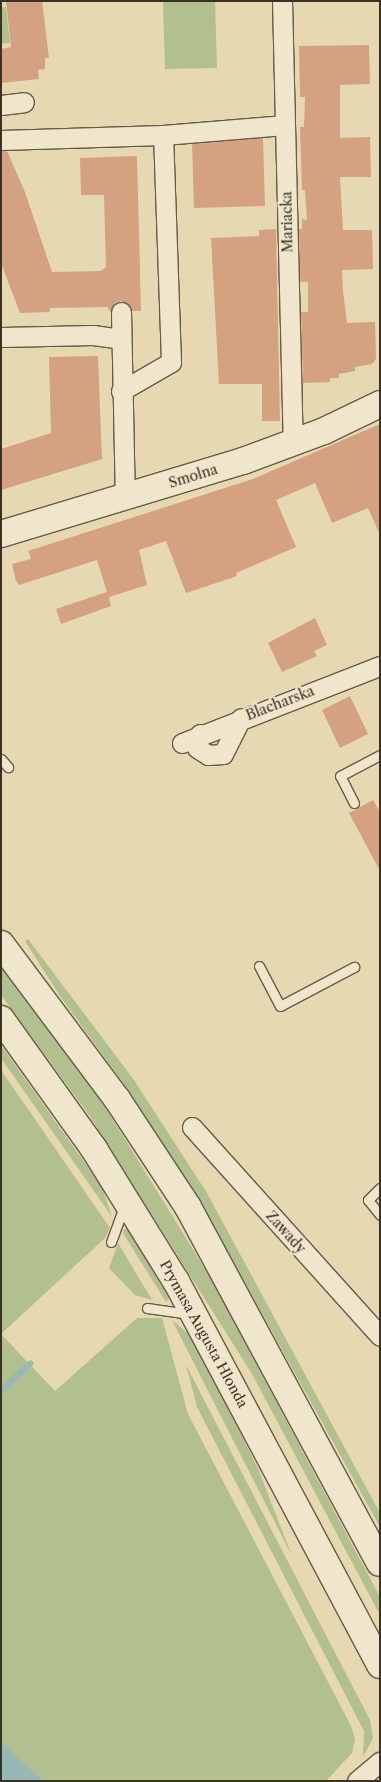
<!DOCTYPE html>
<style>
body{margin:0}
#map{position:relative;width:381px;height:1782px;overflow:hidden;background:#e6d9b1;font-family:"Libre Caslon Text",serif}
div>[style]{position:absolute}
.green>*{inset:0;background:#b1c08e}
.water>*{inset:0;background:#97b9b3}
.stream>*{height:5.5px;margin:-2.75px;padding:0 2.75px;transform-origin:2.75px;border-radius:2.75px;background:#97b9b3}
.building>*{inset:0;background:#d4a181}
.roads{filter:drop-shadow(1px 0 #665b49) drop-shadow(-1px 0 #665b49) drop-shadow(0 1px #665b49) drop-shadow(0 -1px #665b49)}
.lane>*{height:9px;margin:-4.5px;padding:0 4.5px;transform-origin:4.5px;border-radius:4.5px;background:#efe6cc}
.street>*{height:19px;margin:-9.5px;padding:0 9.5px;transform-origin:9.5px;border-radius:9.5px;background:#efe6cc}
.secondary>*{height:26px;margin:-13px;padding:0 13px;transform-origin:13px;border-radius:13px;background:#efe6cc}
span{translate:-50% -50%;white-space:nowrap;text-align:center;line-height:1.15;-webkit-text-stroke:4px #efe6cc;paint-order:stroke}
.street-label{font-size:14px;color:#3b3126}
.frame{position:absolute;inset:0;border:2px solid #3b3126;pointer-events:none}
</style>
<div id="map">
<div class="green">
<div style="clip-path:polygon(163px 1px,215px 1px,217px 68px,165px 69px)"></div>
<div style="clip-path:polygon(6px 7px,10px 43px,1px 44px,1px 8px)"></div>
<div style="clip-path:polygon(28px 939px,134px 1080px,207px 1193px,380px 1513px,380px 1527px,198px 1198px,126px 1087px,60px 996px,25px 941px)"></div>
<div style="clip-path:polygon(1px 967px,102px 1102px,210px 1277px,380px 1597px,380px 1615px,252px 1374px,89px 1115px,1px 995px)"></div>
<div style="clip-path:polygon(1px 1045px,102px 1187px,112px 1217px,1px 1058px)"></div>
<div style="clip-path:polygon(1px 1070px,110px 1228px,105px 1238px,1px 1334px)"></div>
<div style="clip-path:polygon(124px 1229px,129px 1230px,169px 1298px,166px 1302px,123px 1233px)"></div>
<div style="clip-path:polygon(118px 1243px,152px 1300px,135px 1295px,109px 1268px)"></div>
<div style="clip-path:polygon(137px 1318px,162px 1318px,188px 1414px,351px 1726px,355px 1739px,352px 1753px,326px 1781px,1px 1781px,1px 1334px,55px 1391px)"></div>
<div style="clip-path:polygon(172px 1320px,190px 1335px,222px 1395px,259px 1471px,292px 1556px)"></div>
<div style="clip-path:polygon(186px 1365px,370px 1720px,373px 1738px,363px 1757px,364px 1731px,197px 1407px)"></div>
</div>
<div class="water">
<div style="clip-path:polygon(1px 1742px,43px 1781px,1px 1781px)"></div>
</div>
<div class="stream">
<div style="left:1px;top:1391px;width:40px;rotate:-43deg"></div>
</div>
<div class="building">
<div style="clip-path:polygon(6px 1px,42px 1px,49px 58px,45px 58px,45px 69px,38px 70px,39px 79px,1px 83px,1px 49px,11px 47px)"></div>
<div style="clip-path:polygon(369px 45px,370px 84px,340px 85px,340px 138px,370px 137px,371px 177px,340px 177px,343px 230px,372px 230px,373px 269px,342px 270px,343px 291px,347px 323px,375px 322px,376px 359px,372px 364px,355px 367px,355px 371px,339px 374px,339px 378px,330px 378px,330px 382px,303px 383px,301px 312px,308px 312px,308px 282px,300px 282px,299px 229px,302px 229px,302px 219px,307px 220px,305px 190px,302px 190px,300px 127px,304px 127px,305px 97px,300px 97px,299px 46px)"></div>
<div style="clip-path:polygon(263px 138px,265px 206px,194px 208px,192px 144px)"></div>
<div style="clip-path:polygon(1px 151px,7px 151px,25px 192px,52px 272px,101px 271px,106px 267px,104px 195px,81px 195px,80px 158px,137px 156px,141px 311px,132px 311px,121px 301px,115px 303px,110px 312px,108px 307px,50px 308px,50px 312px,20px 313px,1px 263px)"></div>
<div style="clip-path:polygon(276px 229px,280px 421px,262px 421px,262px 384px,219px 384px,211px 238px,259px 236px,259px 230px)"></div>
<div style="clip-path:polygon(98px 356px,102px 459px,1px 490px,1px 449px,51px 433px,49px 357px)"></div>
<div style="clip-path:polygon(380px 424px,380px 535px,368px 508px,332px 523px,315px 483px,276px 500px,296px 547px,236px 573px,237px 576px,186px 593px,166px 541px,139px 550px,147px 585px,109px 597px,111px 606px,61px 624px,56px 609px,107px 592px,97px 560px,19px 585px,16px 581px,12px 564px,31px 559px,28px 551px,253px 479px)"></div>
<div style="clip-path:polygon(315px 618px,327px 645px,314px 651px,317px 656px,282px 672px,268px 643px)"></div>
<div style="clip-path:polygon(350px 696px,368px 734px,340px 748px,322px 710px)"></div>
<div style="clip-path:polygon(373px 800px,380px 812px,380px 871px,349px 813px)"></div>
</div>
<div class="roads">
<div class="lane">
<div style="left:1px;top:759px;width:11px;rotate:49deg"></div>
<div style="left:354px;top:803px;width:30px;rotate:-117deg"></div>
<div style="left:340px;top:776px;width:45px;rotate:-27.7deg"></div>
<div style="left:259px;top:966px;width:45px;rotate:62.3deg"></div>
<div style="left:280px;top:1006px;width:84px;rotate:-27.8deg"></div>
<div style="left:380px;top:1188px;width:17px;rotate:135deg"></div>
<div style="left:368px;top:1200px;width:19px;rotate:51deg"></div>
<div style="left:111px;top:1242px;width:37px;rotate:-70deg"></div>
<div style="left:147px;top:1308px;width:42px;rotate:8.1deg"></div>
</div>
<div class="street">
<div style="left:282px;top:1px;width:441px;rotate:88.6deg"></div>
<div style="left:1px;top:105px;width:23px;rotate:-7deg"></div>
<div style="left:1px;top:140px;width:162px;rotate:-1.8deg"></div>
<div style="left:163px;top:135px;width:122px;rotate:-4.7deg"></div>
<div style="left:121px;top:312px;width:184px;rotate:88.8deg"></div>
<div style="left:1px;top:337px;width:92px;rotate:-1.2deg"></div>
<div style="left:93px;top:335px;width:28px;rotate:8deg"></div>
<div style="left:121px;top:391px;width:58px;rotate:-30.1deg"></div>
<div style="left:171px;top:362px;width:227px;rotate:-92deg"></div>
<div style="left:200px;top:734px;width:14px;rotate:102deg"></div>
<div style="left:197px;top:748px;width:13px;rotate:32deg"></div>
<div style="left:208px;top:755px;width:15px;rotate:-4deg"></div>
<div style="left:223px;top:754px;width:40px;rotate:-63.4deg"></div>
<div style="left:182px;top:743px;width:212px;rotate:-21.3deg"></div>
<div style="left:192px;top:1127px;width:281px;rotate:48deg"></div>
<div style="left:357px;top:1781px;width:30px;rotate:-40deg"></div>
</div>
<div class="secondary">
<div style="left:1px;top:534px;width:253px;rotate:-16.8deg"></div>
<div style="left:243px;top:461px;width:86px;rotate:-20.3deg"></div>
<div style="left:324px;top:431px;width:62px;rotate:-25.7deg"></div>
<div style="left:1px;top:944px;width:194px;rotate:53.2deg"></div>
<div style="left:117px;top:1099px;width:129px;rotate:56.7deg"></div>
<div style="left:188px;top:1207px;width:404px;rotate:61.7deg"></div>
<div style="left:1px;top:1019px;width:160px;rotate:54.4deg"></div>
<div style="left:94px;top:1149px;width:155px;rotate:58.2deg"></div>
<div style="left:176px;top:1281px;width:435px;rotate:62deg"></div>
</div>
</div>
<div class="street-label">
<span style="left:287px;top:222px;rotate:-91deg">Mariacka</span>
<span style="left:193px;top:476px;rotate:-17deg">Smolna</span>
<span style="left:280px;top:703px;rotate:-21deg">Blacharska</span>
<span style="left:286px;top:1232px;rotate:48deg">Zawady</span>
<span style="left:204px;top:1334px;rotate:61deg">Prymasa Augusta Hlonda</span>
</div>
<div class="frame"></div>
</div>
